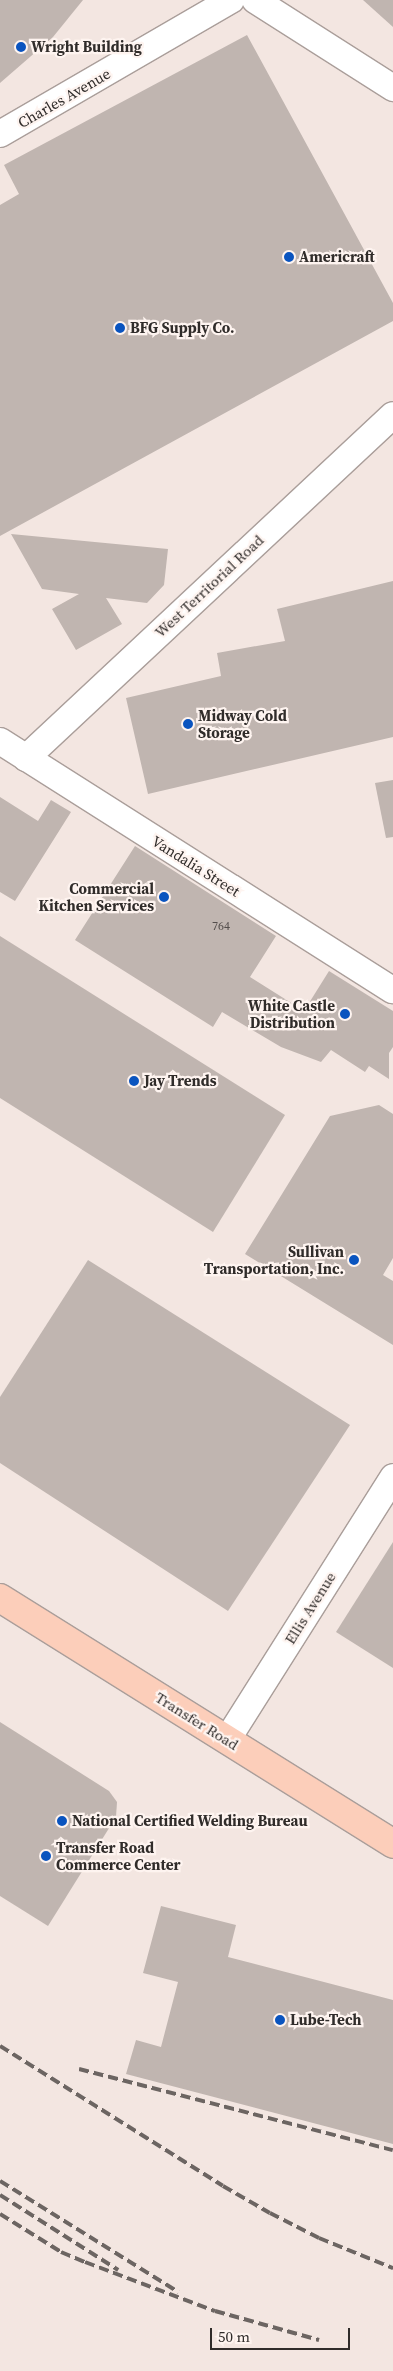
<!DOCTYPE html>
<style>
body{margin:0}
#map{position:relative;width:393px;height:2371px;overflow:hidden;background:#f3e6e1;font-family:"Source Serif 4",serif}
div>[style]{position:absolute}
.building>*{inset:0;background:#c0b5b0}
.roads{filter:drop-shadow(1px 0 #aa9e9a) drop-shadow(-1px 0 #aa9e9a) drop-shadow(0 1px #aa9e9a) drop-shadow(0 -1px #aa9e9a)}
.minor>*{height:26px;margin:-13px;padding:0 13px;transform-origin:13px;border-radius:13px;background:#fff}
.major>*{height:28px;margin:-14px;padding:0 14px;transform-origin:14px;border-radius:14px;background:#fcceba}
.rail>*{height:4px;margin-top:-2px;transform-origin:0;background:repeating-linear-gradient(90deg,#6c6562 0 10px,transparent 0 15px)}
.dots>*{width:14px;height:14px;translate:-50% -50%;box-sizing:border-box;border:2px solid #fef4f0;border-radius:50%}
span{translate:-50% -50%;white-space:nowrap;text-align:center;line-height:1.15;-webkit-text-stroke:4.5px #fef4f0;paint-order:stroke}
.number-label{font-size:12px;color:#544e4c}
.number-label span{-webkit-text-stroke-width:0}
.poi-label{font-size:15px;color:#302c2a;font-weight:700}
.left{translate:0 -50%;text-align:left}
.right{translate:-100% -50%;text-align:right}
.street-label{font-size:15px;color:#302c2a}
.scale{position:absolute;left:210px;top:2328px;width:140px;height:22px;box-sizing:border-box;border:2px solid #302c2a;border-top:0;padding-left:6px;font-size:15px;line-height:18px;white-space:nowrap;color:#302c2a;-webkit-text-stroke:4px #fef4f0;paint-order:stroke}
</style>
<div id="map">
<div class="building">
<div style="clip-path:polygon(0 0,83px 0,53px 37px,0 83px)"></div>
<div style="clip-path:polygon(363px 0,393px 0,393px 27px)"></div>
<div style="clip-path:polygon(247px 35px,393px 303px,393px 321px,0 536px,0 205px,19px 194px,4px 165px)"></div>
<div style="clip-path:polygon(11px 534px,168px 549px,164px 585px,147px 603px,106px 598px,122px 624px,76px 650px,52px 609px,79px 594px,42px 589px)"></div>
<div style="clip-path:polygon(393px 581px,393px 737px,148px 794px,126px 698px,221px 676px,217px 653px,285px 641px,277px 609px)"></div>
<div style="clip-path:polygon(393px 780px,393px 837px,386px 838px,375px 783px)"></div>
<div style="clip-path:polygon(0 797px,38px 821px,51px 800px,71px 812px,15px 901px,0 892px)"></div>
<div style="clip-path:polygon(135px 846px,276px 936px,250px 977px,304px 1011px,329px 971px,393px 1011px,393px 1047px,389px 1053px,389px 1079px,369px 1066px,365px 1072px,331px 1050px,321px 1062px,281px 1047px,222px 1012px,213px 1027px,75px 940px)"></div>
<div style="clip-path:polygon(0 936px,285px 1115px,213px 1232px,0 1098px)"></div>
<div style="clip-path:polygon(379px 1105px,393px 1114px,393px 1258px,383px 1275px,393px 1281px,393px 1345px,245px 1254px,330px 1116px)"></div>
<div style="clip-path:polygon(88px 1260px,350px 1425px,228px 1611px,0 1463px,0 1397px)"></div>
<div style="clip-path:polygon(393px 1542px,393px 1668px,336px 1632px)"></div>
<div style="clip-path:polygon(0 1722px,109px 1791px,117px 1802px,116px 1817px,48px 1926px,0 1896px)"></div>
<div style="clip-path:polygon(161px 1906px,236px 1925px,228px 1957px,393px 2000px,393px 2144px,126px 2074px,136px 2040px,161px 2047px,178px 1982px,143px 1973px)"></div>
</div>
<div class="roads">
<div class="minor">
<div style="left:255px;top:0;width:164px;rotate:32.5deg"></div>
<div style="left:0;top:134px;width:267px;rotate:-30.1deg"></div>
<div style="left:0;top:741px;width:465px;rotate:32.4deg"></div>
<div style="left:26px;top:758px;width:502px;rotate:-43.06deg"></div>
<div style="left:227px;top:1740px;width:311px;rotate:-57.7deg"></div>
</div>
<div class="major">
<div style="left:0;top:1598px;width:464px;rotate:32deg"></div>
</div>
</div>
<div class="rail">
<div style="left:0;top:2046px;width:263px;rotate:32.1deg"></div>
<div style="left:223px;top:2186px;width:54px;rotate:29.9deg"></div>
<div style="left:270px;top:2213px;width:55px;rotate:27deg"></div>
<div style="left:319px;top:2238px;width:80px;rotate:22.1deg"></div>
<div style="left:79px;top:2069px;width:324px;rotate:14.5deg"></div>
<div style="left:0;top:2181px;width:210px;rotate:31.9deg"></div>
<div style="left:0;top:2195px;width:140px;rotate:32.4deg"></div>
<div style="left:0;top:2214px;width:72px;rotate:31.9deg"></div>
<div style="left:61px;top:2252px;width:26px;rotate:23deg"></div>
<div style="left:85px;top:2262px;width:139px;rotate:20.7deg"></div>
<div style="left:215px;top:2311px;width:108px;rotate:15.6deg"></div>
</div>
<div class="dots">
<div style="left:21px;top:47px;background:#0a54bf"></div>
<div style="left:289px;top:257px;background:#0a54bf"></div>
<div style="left:120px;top:328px;background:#0a54bf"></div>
<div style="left:188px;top:724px;background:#0a54bf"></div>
<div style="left:164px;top:897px;background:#0a54bf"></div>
<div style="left:345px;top:1014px;background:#0a54bf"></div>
<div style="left:134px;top:1081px;background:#0a54bf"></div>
<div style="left:354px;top:1260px;background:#0a54bf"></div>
<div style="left:62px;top:1821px;background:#0a54bf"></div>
<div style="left:46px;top:1856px;background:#0a54bf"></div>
<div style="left:280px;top:2020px;background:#0a54bf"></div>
</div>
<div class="number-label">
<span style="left:221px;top:927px">764</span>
</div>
<div class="poi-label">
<span class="left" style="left:31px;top:47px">Wright Building</span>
<span class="left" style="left:299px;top:257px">Americraft</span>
<span class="left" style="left:130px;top:328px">BFG Supply Co.</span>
<span class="left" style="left:198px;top:724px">Midway Cold<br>Storage</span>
<span class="right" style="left:154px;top:897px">Commercial<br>Kitchen Services</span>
<span class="right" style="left:335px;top:1014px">White Castle<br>Distribution</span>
<span class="left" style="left:144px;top:1081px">Jay Trends</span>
<span class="right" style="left:344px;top:1260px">Sullivan<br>Transportation, Inc.</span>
<span class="left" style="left:72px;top:1821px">National Certified Welding Bureau</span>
<span class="left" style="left:56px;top:1856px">Transfer Road<br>Commerce Center</span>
<span class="left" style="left:290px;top:2020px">Lube-Tech</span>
</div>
<div class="street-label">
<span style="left:64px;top:98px;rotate:-30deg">Charles Avenue</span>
<span style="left:209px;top:586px;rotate:-43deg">West Territorial Road</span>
<span style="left:196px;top:866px;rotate:32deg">Vandalia Street</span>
<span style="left:310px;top:1608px;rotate:-58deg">Ellis Avenue</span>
<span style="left:197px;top:1721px;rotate:32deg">Transfer Road</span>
</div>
<div class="scale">50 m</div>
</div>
